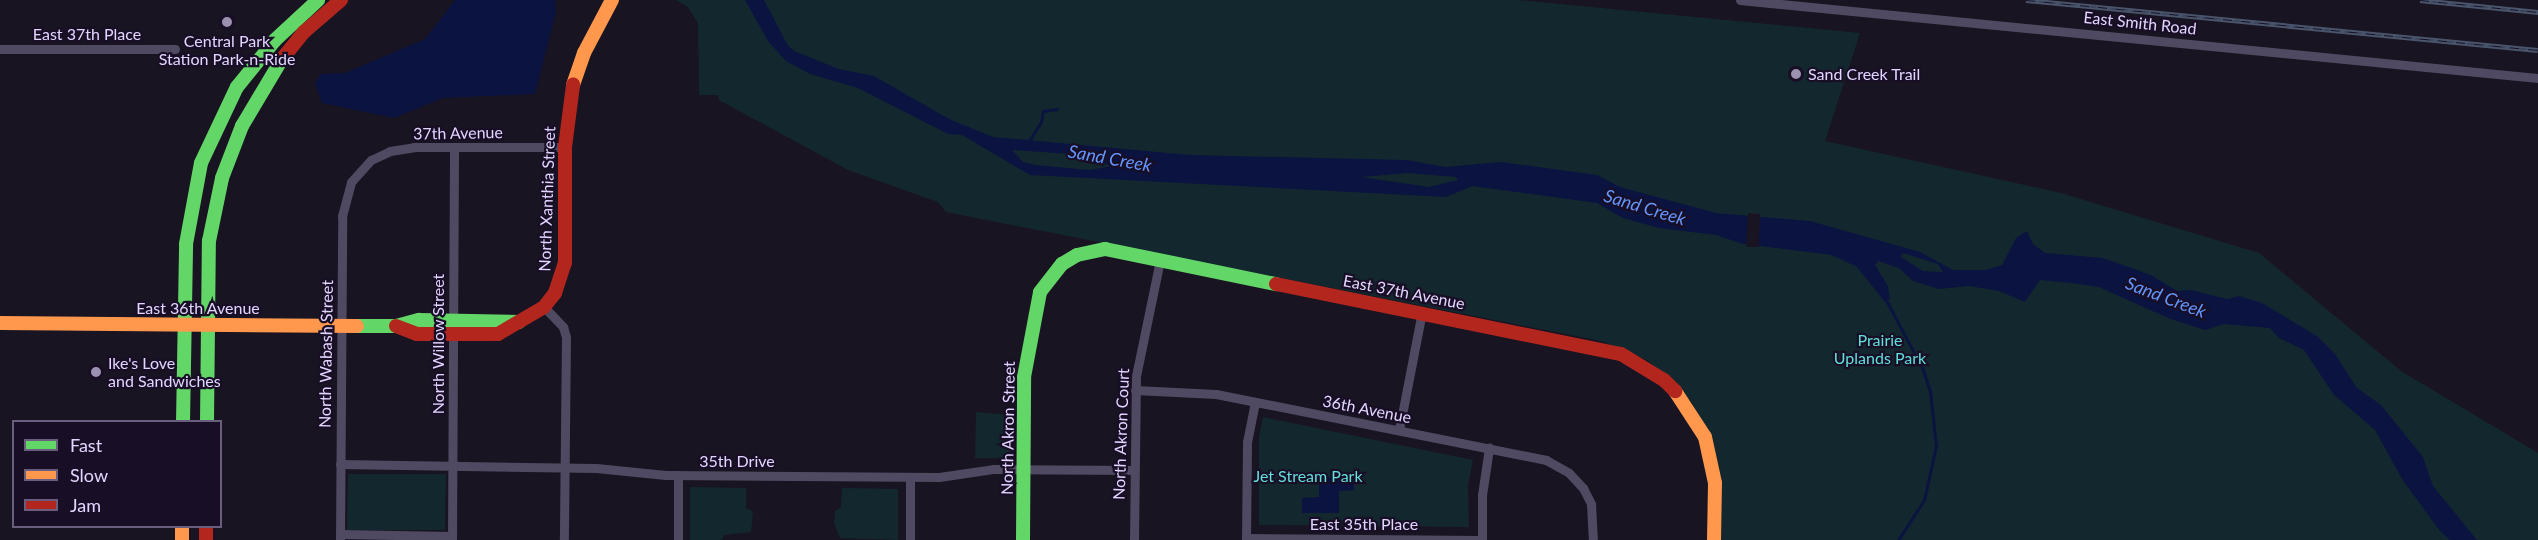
<!DOCTYPE html>
<style>
body{margin:0}
#map{position:relative;width:2538px;height:540px;overflow:hidden;background:#191421;font-family:Lato,sans-serif}
div>[style]{position:absolute}
.green>*{inset:0;background:#13282e}
.water>*{inset:0;background:#0b1341}
.pier>*{inset:0;background:#191421}
.stream>*{height:3px;margin:-1.5px;padding:0 1.5px;transform-origin:1.5px;border-radius:1.5px;background:#0b1341}
.street>*{height:9px;margin:-4.5px;padding:0 4.5px;transform-origin:4.5px;border-radius:4.5px;background:#4f4a62}
.fast>*{height:14px;margin:-7px;padding:0 7px;transform-origin:7px;border-radius:7px;background:#63d668}
.slow>*{height:14px;margin:-7px;padding:0 7px;transform-origin:7px;border-radius:7px;background:#ff974d}
.jam>*{height:14px;margin:-7px;padding:0 7px;transform-origin:7px;border-radius:7px;background:#b3261e}
.rail>*{height:5px;margin-top:-2.5px;transform-origin:0;background:repeating-linear-gradient(90deg,#180f26 0 9px,#49556c 0 18px);box-sizing:border-box;border-block:2px solid #49556c}
.dots>*{width:16px;height:16px;translate:-50% -50%;box-sizing:border-box;border:3px solid #180f26;border-radius:50%}
span{translate:-50% -50%;white-space:nowrap;text-align:center;line-height:1.15;-webkit-text-stroke:4.5px #180f26;paint-order:stroke}
.street-label{font-size:16px;color:#e3d5ff}
.poi-label{font-size:16px;color:#e3d5ff}
.left{translate:0 -50%;text-align:left}
.park-label{font-size:16px;color:#60dfdb}
.water-label{font-size:18px;color:#6395fe;font-style:italic}
.legend{position:absolute;left:12px;top:420px;width:210px;height:108px;box-sizing:border-box;background:#180f26;border:2px solid #695e7d;margin:0;padding:8px 10px;list-style:none;font-size:18px;color:#e3d5ff}
.legend li{display:flex;align-items:center;gap:12px;height:30px}
.legend b{width:30px;border:2px solid #695e7d}
</style>
<div id="map">
<div class="green">
<div style="clip-path:polygon(676px 0,1518px 0,1860px 33px,1825px 141px,2061px 193px,2259px 253px,2401px 371px,2538px 453px,2538px 540px,1721px 540px,1721px 479px,1712px 441px,1692px 403px,1673px 381px,1647px 360px,1601px 341px,946px 212px,938px 202px,848px 170px,719px 100px,718px 95px,699px 95px,698px 23px,688px 7px)"></div>
<div style="clip-path:polygon(976px 412px,1010px 415px,1010px 458px,975px 458px)"></div>
<div style="clip-path:polygon(1263px 417px,1473px 460px,1468px 485px,1469px 527px,1259px 525px,1259px 437px)"></div>
<div style="clip-path:polygon(348px 474px,446px 474px,445px 530px,347px 530px)"></div>
<div style="clip-path:polygon(690px 487px,746px 488px,746px 508px,753px 511px,751px 532px,724px 535px,721px 540px,690px 540px)"></div>
<div style="clip-path:polygon(842px 488px,898px 489px,898px 540px,840px 538px,834px 523px,835px 511px,841px 507px)"></div>
</div>
<div class="water">
<div style="clip-path:polygon(455px 0,555px 0,556px 12px,535px 94px,443px 98px,394px 118px,322px 103px,315px 83px,321px 74px,345px 73px,425px 39px)"></div>
<div style="clip-path:polygon(evenodd,745px 0,764px 0,787px 44px,794px 51px,839px 69px,874px 76px,949px 119px,993px 137px,1190px 155px,1407px 160px,1445px 167px,1501px 162px,1597px 175px,1620px 187px,1716px 213px,1810px 221px,1920px 252px,1953px 270px,1985px 270px,2002px 265px,2016px 238px,2027px 231px,2033px 244px,2045px 253px,2103px 258px,2151px 275px,2177px 291px,2191px 290px,2227px 299px,2239px 296px,2262px 303px,2317px 336px,2335px 354px,2357px 388px,2381px 405px,2423px 457px,2433px 486px,2477px 540px,2450px 540px,2440px 531px,2402px 479px,2375px 430px,2334px 395px,2304px 350px,2279px 338px,2270px 328px,2224px 324px,2205px 330px,2168px 318px,2099px 287px,2071px 283px,2040px 280px,2025px 302px,1999px 291px,1969px 286px,1939px 289px,1913px 281px,1899px 268px,1878px 261px,1875px 265px,1888px 286px,1890px 299px,1885px 302px,1857px 267px,1832px 255px,1743px 244px,1716px 235px,1659px 228px,1623px 218px,1597px 203px,1524px 193px,1472px 186px,1446px 197px,1030px 175px,962px 135px,948px 134px,858px 88px,810px 74px,786px 61px,768px 41px,745px 0,1012px 150px,1071px 154px,1112px 166px,1090px 170px,1035px 165px,1023px 162px,1012px 150px,745px 0,1407px 173px,1456px 177px,1458px 180px,1429px 187px,1361px 177px,1407px 173px,745px 0,1903px 253px,1938px 264px,1943px 272px,1923px 271px,1901px 257px,1903px 253px)"></div>
<div style="clip-path:polygon(1319px 477px,1354px 477px,1354px 490px,1339px 491px,1339px 513px,1302px 513px,1302px 498px,1319px 497px)"></div>
</div>
<div class="pier">
<div style="clip-path:polygon(1748px 213px,1760px 214px,1759px 247px,1746px 247px)"></div>
</div>
<div class="stream">
<div style="left:1027px;top:144px;width:26px;rotate:-58deg"></div>
<div style="left:1041px;top:122px;width:11px;rotate:-80deg"></div>
<div style="left:1043px;top:111px;width:14px;rotate:-8deg"></div>
<div style="left:1885px;top:298px;width:81px;rotate:62.2deg"></div>
<div style="left:1923px;top:370px;width:22px;rotate:72deg"></div>
<div style="left:1930px;top:391px;width:55px;rotate:83.8deg"></div>
<div style="left:1936px;top:446px;width:55px;rotate:102.5deg"></div>
<div style="left:1924px;top:500px;width:48px;rotate:123deg"></div>
</div>
<div class="street">
<div style="left:1740px;top:0;width:802px;rotate:5.58deg"></div>
<div style="left:0;top:49px;width:175px"></div>
<div style="left:544px;top:307px;width:28px;rotate:46deg"></div>
<div style="left:563px;top:327px;width:10px;rotate:73deg"></div>
<div style="left:566px;top:337px;width:203px;rotate:90.6deg"></div>
<div style="left:1135px;top:390px;width:81px;rotate:2.8deg"></div>
<div style="left:1216px;top:394px;width:337px;rotate:11.3deg"></div>
<div style="left:1546px;top:460px;width:26px;rotate:29deg"></div>
<div style="left:1569px;top:473px;width:21px;rotate:47deg"></div>
<div style="left:1583px;top:488px;width:18px;rotate:63deg"></div>
<div style="left:1591px;top:504px;width:36px;rotate:87deg"></div>
<div style="left:1399px;top:430px;width:120px;rotate:-79deg"></div>
<div style="left:340px;top:464px;width:256px;rotate:0.9deg"></div>
<div style="left:596px;top:468px;width:70px;rotate:5.7deg"></div>
<div style="left:666px;top:475px;width:273px;rotate:0.4deg"></div>
<div style="left:939px;top:477px;width:56px;rotate:-8.3deg"></div>
<div style="left:994px;top:469px;width:140px;rotate:0.4deg"></div>
<div style="left:678px;top:475px;width:65px;rotate:90deg"></div>
<div style="left:340px;top:534px;width:112px;rotate:1deg"></div>
<div style="left:1246px;top:538px;width:236px;rotate:0.5deg"></div>
<div style="left:340px;top:540px;width:324px;rotate:-89.6deg"></div>
<div style="left:342px;top:216px;width:35px;rotate:-75deg"></div>
<div style="left:351px;top:182px;width:30px;rotate:-48deg"></div>
<div style="left:371px;top:160px;width:21px;rotate:-25deg"></div>
<div style="left:390px;top:151px;width:24px;rotate:-9deg"></div>
<div style="left:414px;top:147px;width:151px"></div>
<div style="left:452px;top:540px;width:393px;rotate:-89.7deg"></div>
<div style="left:910px;top:540px;width:63px;rotate:-90deg"></div>
<div style="left:1134px;top:540px;width:164px;rotate:-89.3deg"></div>
<div style="left:1136px;top:376px;width:118px;rotate:-78.3deg"></div>
<div style="left:1246px;top:540px;width:98px;rotate:-89.4deg"></div>
<div style="left:1247px;top:442px;width:41px;rotate:-78.7deg"></div>
<div style="left:1482px;top:540px;width:45px;rotate:-90deg"></div>
<div style="left:1482px;top:495px;width:48px;rotate:-81.5deg"></div>
</div>
<div class="fast">
<div style="left:357px;top:326px;width:39px"></div>
<div style="left:396px;top:326px;width:24px;rotate:-15deg"></div>
<div style="left:419px;top:320px;width:100px;rotate:1.1deg"></div>
<div style="left:183px;top:422px;width:178px;rotate:-89deg"></div>
<div style="left:186px;top:244px;width:82px;rotate:-79.5deg"></div>
<div style="left:201px;top:163px;width:84px;rotate:-64.7deg"></div>
<div style="left:237px;top:87px;width:60px;rotate:-51deg"></div>
<div style="left:275px;top:40px;width:59px;rotate:-42.9deg"></div>
<div style="left:207px;top:422px;width:181px;rotate:-89.4deg"></div>
<div style="left:209px;top:241px;width:64px;rotate:-78.3deg"></div>
<div style="left:222px;top:178px;width:56px;rotate:-69deg"></div>
<div style="left:242px;top:126px;width:78px;rotate:-59.2deg"></div>
<div style="left:1023px;top:540px;width:163px;rotate:-89.6deg"></div>
<div style="left:1024px;top:377px;width:86px;rotate:-79.3deg"></div>
<div style="left:1040px;top:292px;width:36px;rotate:-52deg"></div>
<div style="left:1062px;top:264px;width:17px;rotate:-31deg"></div>
<div style="left:1077px;top:255px;width:29px;rotate:-12deg"></div>
<div style="left:1105px;top:249px;width:175px;rotate:11.6deg"></div>
</div>
<div class="slow">
<div style="left:573px;top:85px;width:34px;rotate:-71deg"></div>
<div style="left:584px;top:53px;width:60px;rotate:-62.2deg"></div>
<div style="left:0;top:323px;width:357px;rotate:0.5deg"></div>
<div style="left:1675px;top:391px;width:55px;rotate:56.9deg"></div>
<div style="left:1705px;top:437px;width:47px;rotate:77.7deg"></div>
<div style="left:1715px;top:483px;width:57px;rotate:91deg"></div>
<div style="left:182px;top:526px;width:14px;rotate:90deg"></div>
</div>
<div class="jam">
<div style="left:282px;top:59px;width:35px;rotate:-51deg"></div>
<div style="left:304px;top:32px;width:49px;rotate:-40.9deg"></div>
<div style="left:1276px;top:284px;width:352px;rotate:11.5deg"></div>
<div style="left:1621px;top:354px;width:50px;rotate:31.2deg"></div>
<div style="left:1664px;top:380px;width:16px;rotate:45deg"></div>
<div style="left:396px;top:326px;width:22px;rotate:21deg"></div>
<div style="left:417px;top:334px;width:81px"></div>
<div style="left:498px;top:334px;width:53px;rotate:-30.4deg"></div>
<div style="left:544px;top:307px;width:18px;rotate:-52deg"></div>
<div style="left:555px;top:293px;width:32px;rotate:-72deg"></div>
<div style="left:565px;top:263px;width:116px;rotate:-90deg"></div>
<div style="left:565px;top:147px;width:63px;rotate:-82.6deg"></div>
<div style="left:206px;top:526px;width:14px;rotate:90deg"></div>
</div>
<div class="rail">
<div style="left:2026px;top:0;width:514px;rotate:5.58deg"></div>
<div style="left:2420px;top:0;width:119px;rotate:5.8deg"></div>
</div>
<div class="dots">
<div style="left:227px;top:22px;background:#9c91b1"></div>
<div style="left:1796px;top:74px;background:#9c91b1"></div>
<div style="left:96px;top:372px;background:#9c91b1"></div>
</div>
<div class="street-label">
<span style="left:2140px;top:23px;rotate:6deg">East Smith Road</span>
<span style="left:87px;top:34px">East 37th Place</span>
<span style="left:458px;top:133px;rotate:-1deg">37th Avenue</span>
<span style="left:547px;top:199px;rotate:-88deg">North Xanthia Street</span>
<span style="left:1404px;top:292px;rotate:11deg">East 37th Avenue</span>
<span style="left:198px;top:308px">East 36th Avenue</span>
<span style="left:438px;top:344px;rotate:-90deg">North Willow Street</span>
<span style="left:326px;top:354px;rotate:-89deg">North Wabash Street</span>
<span style="left:1367px;top:409px;rotate:11deg">36th Avenue</span>
<span style="left:1008px;top:428px;rotate:-89deg">North Akron Street</span>
<span style="left:1121px;top:434px;rotate:-88deg">North Akron Court</span>
<span style="left:737px;top:461px">35th Drive</span>
<span style="left:1364px;top:524px">East 35th Place</span>
</div>
<div class="poi-label">
<span style="left:227px;top:50px">Central Park<br>Station Park-n-Ride</span>
<span class="left" style="left:1808px;top:74px">Sand Creek Trail</span>
<span class="left" style="left:108px;top:372px">Ike's Love<br>and Sandwiches</span>
</div>
<div class="park-label">
<span style="left:1880px;top:349px">Prairie<br>Uplands Park</span>
<span style="left:1308px;top:476px">Jet Stream Park</span>
</div>
<div class="water-label">
<span style="left:1110px;top:158px;rotate:10deg">Sand Creek</span>
<span style="left:1645px;top:207px;rotate:17deg">Sand Creek</span>
<span style="left:2166px;top:297px;rotate:21deg">Sand Creek</span>
</div>
<ul class="legend">
<li><b style="height:8px;background:#63d668"></b>Fast</li>
<li><b style="height:8px;background:#ff974d"></b>Slow</li>
<li><b style="height:8px;background:#b3261e"></b>Jam</li>
</ul>
</div>
